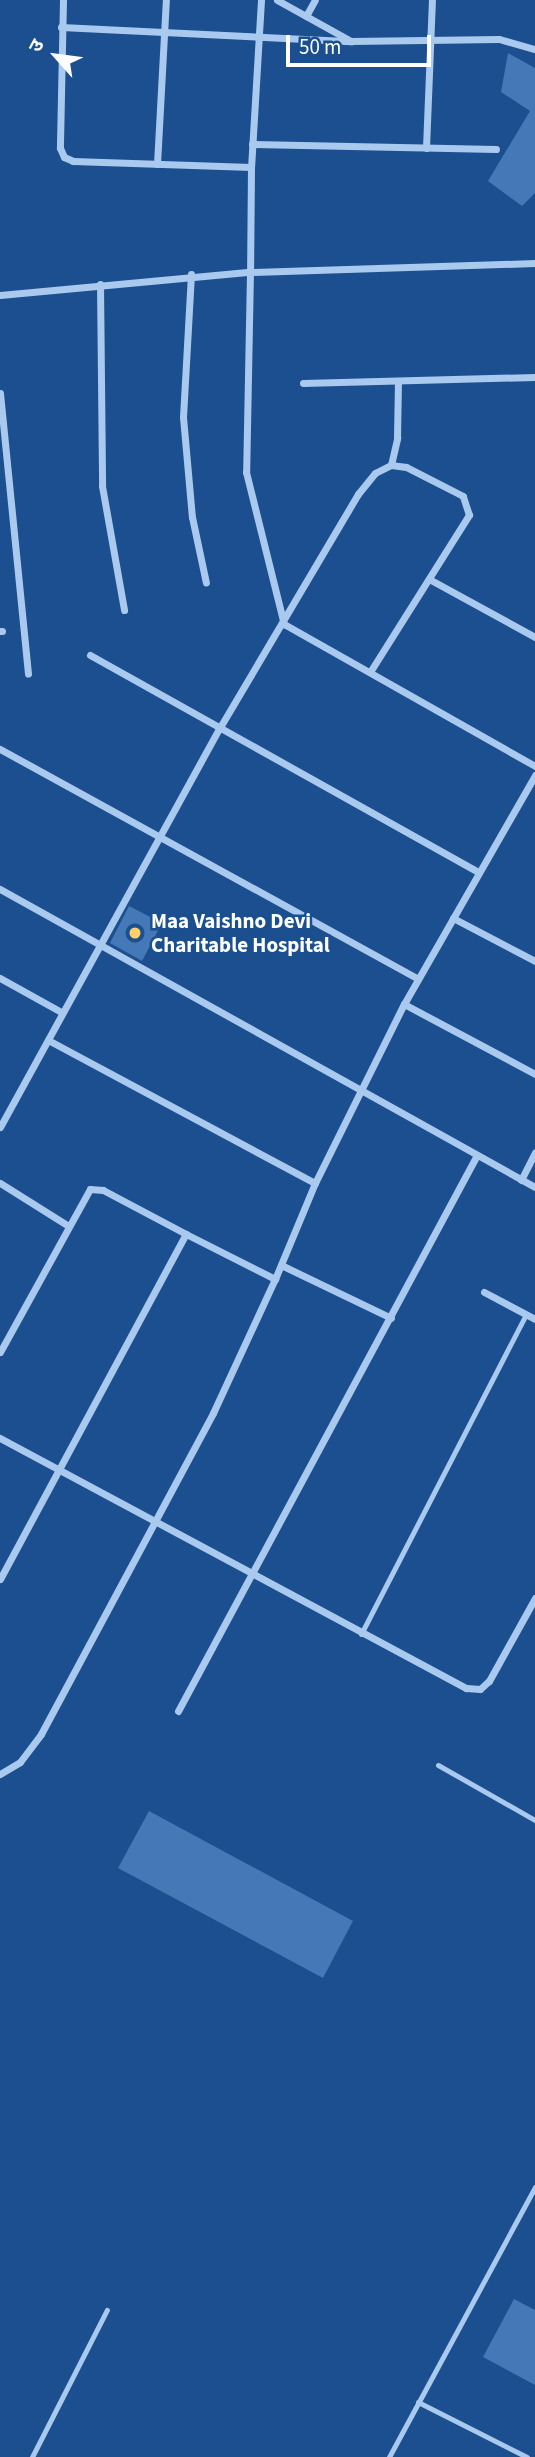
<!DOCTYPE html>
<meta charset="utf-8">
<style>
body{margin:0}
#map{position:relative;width:535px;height:2457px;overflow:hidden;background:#1b4f8f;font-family:"Source Sans 3","Noto Sans Devanagari",sans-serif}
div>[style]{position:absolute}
.building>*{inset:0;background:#4478b7}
.lane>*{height:5px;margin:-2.5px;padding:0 2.5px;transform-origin:2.5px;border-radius:2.5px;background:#a9c9ee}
.street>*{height:7px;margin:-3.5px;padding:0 3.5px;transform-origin:3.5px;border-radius:3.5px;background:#a9c9ee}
.dots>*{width:19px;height:19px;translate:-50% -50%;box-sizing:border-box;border:4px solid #1b4f8f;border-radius:50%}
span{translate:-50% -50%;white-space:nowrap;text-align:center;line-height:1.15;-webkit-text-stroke:5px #1b4f8f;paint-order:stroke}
.poi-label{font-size:21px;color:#fff;font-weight:700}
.left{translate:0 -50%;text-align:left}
.north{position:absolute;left:21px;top:21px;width:70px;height:70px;-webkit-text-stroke:5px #1b4f8f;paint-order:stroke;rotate:298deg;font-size:19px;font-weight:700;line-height:28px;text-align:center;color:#fff}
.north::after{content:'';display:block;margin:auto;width:24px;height:32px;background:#fff;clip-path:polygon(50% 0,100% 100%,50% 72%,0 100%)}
.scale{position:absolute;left:286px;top:35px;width:145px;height:32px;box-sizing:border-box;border:4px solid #fff;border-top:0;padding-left:9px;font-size:21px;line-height:24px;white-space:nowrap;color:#fff;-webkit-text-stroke:5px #1b4f8f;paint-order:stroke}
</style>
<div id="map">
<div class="building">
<div style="clip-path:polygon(508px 53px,535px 68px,535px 193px,522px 206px,488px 181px,530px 111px,501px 92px)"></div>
<div style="clip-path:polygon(129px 906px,162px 923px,142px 961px,110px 943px)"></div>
<div style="clip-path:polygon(149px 1811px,353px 1921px,323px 1978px,118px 1868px)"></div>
<div style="clip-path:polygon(514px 2299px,535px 2310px,535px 2385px,483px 2357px)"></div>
</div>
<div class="lane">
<div style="left:361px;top:1634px;width:360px;rotate:-62.7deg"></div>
<div style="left:438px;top:1765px;width:112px;rotate:29.6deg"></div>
<div style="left:418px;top:2402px;width:122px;rotate:26.8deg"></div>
<div style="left:32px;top:2457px;width:165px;rotate:-63deg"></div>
<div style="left:389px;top:2457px;width:307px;rotate:-61.6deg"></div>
</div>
<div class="street">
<div style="left:63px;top:0;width:148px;rotate:91.2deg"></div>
<div style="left:60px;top:148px;width:10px;rotate:66deg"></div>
<div style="left:64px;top:157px;width:10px;rotate:24deg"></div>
<div style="left:73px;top:161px;width:178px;rotate:1.9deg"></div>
<div style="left:261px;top:0;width:167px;rotate:93.4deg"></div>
<div style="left:251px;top:167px;width:105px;rotate:90.5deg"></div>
<div style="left:250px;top:272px;width:285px;rotate:-1.8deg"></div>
<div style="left:277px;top:0;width:85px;rotate:29deg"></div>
<div style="left:351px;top:41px;width:148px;rotate:-0.8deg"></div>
<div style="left:499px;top:39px;width:37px;rotate:16deg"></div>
<div style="left:306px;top:16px;width:18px;rotate:-61deg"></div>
<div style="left:61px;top:27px;width:290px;rotate:2.8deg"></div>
<div style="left:252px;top:144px;width:244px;rotate:1.2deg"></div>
<div style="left:426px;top:148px;width:148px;rotate:-87.7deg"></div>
<div style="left:157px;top:164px;width:164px;rotate:-86.9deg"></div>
<div style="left:191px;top:274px;width:143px;rotate:93.2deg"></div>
<div style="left:183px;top:417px;width:100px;rotate:84.9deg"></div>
<div style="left:192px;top:517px;width:67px;rotate:78deg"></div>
<div style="left:100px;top:284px;width:202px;rotate:89.4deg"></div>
<div style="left:102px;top:486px;width:126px;rotate:79.9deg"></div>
<div style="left:0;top:295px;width:251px;rotate:-5.3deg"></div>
<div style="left:250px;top:272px;width:200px;rotate:91.1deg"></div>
<div style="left:246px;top:472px;width:157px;rotate:76deg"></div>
<div style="left:284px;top:624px;width:288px;rotate:29.5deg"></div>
<div style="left:303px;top:383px;width:232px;rotate:-1.5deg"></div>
<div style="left:0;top:393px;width:282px;rotate:84.3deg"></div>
<div style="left:429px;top:579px;width:121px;rotate:28.7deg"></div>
<div style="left:0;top:631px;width:2px"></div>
<div style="left:90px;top:655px;width:445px;rotate:29.2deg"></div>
<div style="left:370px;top:672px;width:186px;rotate:-57.8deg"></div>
<div style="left:469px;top:515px;width:20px;rotate:-108deg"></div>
<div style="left:463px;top:496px;width:64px;rotate:-153deg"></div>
<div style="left:406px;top:467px;width:15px;rotate:-172deg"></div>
<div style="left:0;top:749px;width:477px;rotate:28.8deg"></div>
<div style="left:0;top:889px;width:612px;rotate:29.12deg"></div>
<div style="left:453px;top:918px;width:93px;rotate:27.7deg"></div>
<div style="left:0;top:978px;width:70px;rotate:29.1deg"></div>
<div style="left:404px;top:1004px;width:149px;rotate:28.1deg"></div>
<div style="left:48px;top:1040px;width:303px;rotate:28.2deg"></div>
<div style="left:0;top:1127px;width:454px;rotate:-61.2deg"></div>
<div style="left:219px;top:729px;width:273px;rotate:-59.4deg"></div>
<div style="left:358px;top:494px;width:27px;rotate:-51deg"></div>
<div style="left:375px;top:473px;width:18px;rotate:-27deg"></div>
<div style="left:391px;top:465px;width:28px;rotate:-77deg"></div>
<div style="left:397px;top:438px;width:57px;rotate:-89deg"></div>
<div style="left:521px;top:1180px;width:31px;rotate:-63deg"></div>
<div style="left:0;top:1183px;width:79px;rotate:32.1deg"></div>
<div style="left:281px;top:1265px;width:122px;rotate:25.7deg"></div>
<div style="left:484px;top:1292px;width:58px;rotate:27.9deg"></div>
<div style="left:0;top:1352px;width:186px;rotate:-61.1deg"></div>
<div style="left:90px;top:1189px;width:13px;rotate:4deg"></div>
<div style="left:103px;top:1190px;width:94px;rotate:27.9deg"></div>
<div style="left:0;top:1438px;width:529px;rotate:28.21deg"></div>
<div style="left:466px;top:1688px;width:14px;rotate:4deg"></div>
<div style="left:480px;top:1689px;width:12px;rotate:-42deg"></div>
<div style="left:489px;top:1681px;width:95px;rotate:-61deg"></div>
<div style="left:0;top:1579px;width:392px;rotate:-61.7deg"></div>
<div style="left:186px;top:1234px;width:100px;rotate:26.8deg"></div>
<div style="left:275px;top:1279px;width:104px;rotate:-67.4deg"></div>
<div style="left:315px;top:1183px;width:200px;rotate:-63.6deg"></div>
<div style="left:404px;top:1004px;width:264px;rotate:-60.2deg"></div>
<div style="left:178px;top:1711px;width:631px;rotate:-61.73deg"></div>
<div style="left:0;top:1774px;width:23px;rotate:-31deg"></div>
<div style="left:20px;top:1762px;width:35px;rotate:-53deg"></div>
<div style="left:41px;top:1734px;width:364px;rotate:-61.8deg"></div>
<div style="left:213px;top:1413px;width:148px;rotate:-65.2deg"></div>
</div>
<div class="dots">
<div style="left:135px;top:933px;background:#ffd166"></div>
</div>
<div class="poi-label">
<span class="left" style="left:151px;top:933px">Maa Vaishno Devi<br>Charitable Hospital</span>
</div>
<div class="north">उ</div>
<div class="scale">50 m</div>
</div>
